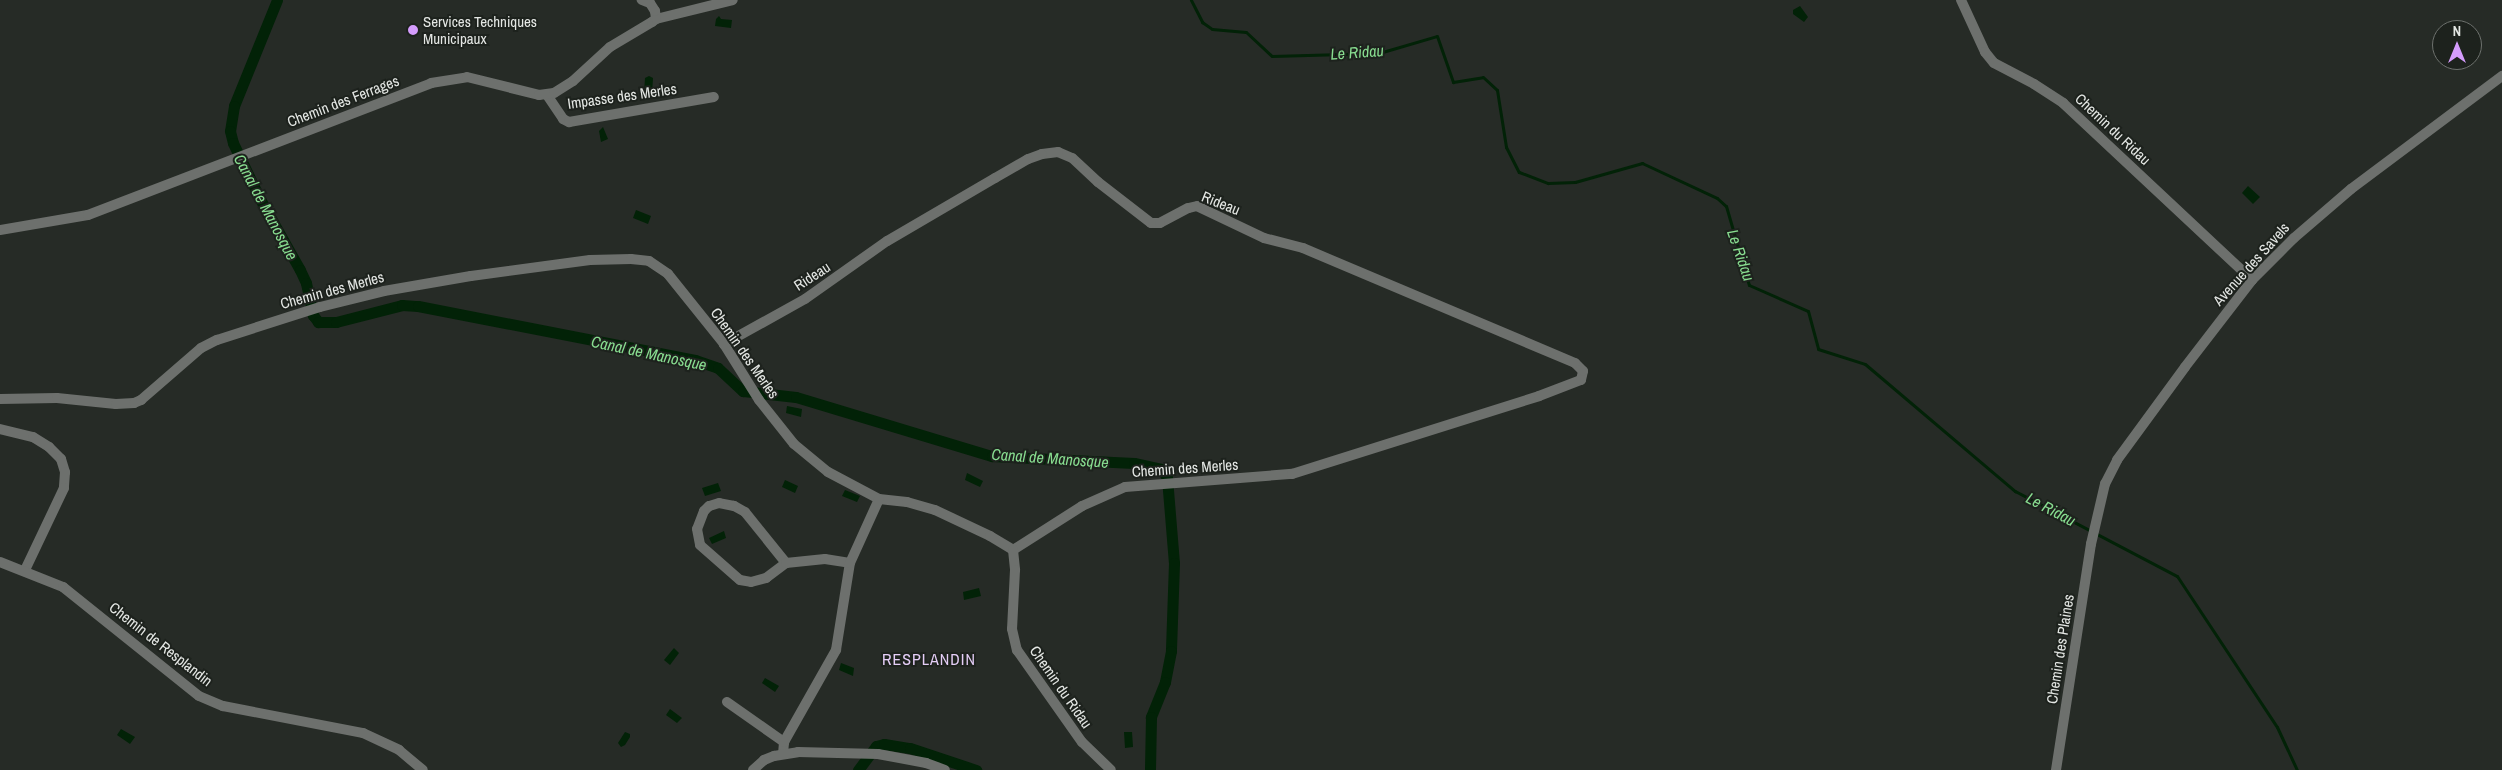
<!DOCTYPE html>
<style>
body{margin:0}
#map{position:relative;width:2502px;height:770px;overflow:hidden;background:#262b26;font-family:"Archivo Narrow",sans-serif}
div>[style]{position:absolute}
.water>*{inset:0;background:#022207}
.stream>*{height:3px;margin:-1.5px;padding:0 1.5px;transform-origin:1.5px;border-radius:1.5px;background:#022207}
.canal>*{height:11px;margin:-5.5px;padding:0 5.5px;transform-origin:5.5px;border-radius:5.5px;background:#022207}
.minor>*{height:10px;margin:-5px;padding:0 5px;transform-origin:5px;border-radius:5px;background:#6d706d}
.dots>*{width:14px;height:14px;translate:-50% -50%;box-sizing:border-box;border:2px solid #1d221d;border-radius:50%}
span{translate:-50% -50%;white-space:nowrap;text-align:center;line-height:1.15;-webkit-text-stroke:4px #1d221d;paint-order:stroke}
.poi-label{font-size:15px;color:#e4e7e4}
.left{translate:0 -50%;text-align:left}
.street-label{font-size:15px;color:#e4e7e4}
.water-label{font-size:16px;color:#88dd90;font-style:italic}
.neighbourhood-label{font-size:16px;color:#e4cdf6;letter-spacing:1px}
.north{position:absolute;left:2432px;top:20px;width:50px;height:50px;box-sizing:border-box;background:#1d221d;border:1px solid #6d716d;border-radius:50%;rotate:0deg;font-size:14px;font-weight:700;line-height:20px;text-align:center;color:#e4e7e4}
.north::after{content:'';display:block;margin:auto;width:18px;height:22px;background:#d49cfc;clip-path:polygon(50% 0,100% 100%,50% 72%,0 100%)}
</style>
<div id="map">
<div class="water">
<div style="clip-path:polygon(1800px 6px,1808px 17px,1804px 22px,1793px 14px,1793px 10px)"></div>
<div style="clip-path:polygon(719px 16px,721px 19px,732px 20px,731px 28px,715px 26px,716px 19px)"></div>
<div style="clip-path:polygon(649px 76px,653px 78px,652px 94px,644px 93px,645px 78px)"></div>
<div style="clip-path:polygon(603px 127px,608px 139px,601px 142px,599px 131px)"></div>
<div style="clip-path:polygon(2248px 186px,2260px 197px,2253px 204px,2242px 193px)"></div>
<div style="clip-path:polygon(636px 210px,651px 216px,648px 224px,633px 218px)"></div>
<div style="clip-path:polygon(787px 406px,802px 409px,801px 417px,786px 413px)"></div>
<div style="clip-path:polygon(967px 473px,983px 481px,980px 487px,965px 480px)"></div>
<div style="clip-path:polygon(785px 480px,798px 486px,795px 493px,782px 487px)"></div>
<div style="clip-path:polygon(718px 483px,721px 491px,705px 496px,702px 488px)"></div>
<div style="clip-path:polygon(845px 490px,860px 496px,857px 502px,842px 496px)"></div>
<div style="clip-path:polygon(724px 531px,726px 538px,712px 544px,709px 538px)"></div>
<div style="clip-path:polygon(979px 588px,981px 596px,964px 600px,963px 592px)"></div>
<div style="clip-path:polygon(674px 648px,679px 653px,670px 665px,664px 660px)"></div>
<div style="clip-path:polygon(841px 663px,854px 668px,853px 676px,839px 670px)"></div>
<div style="clip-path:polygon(765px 678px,779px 686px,775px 692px,762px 683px)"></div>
<div style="clip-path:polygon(670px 709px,682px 718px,677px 723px,666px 715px)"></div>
<div style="clip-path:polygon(121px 729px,135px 737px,130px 744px,117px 735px)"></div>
<div style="clip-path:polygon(625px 732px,630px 734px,630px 737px,625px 745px,621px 747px,618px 743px)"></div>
<div style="clip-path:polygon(1124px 732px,1132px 732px,1133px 747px,1125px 748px)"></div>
</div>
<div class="stream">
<div style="left:1191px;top:0;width:25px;rotate:63deg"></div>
<div style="left:1202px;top:22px;width:12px;rotate:35deg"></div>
<div style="left:1212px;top:29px;width:34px;rotate:5deg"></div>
<div style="left:1246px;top:32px;width:35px;rotate:43deg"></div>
<div style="left:1272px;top:56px;width:107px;rotate:-1.6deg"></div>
<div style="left:1379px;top:53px;width:60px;rotate:-16.3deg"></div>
<div style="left:1437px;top:36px;width:49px;rotate:70.8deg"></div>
<div style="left:1453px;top:82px;width:30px;rotate:-9deg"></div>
<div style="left:1483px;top:77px;width:19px;rotate:43deg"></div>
<div style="left:1497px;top:90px;width:58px;rotate:81deg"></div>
<div style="left:1506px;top:147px;width:28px;rotate:63deg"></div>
<div style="left:1519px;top:172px;width:31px;rotate:21deg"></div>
<div style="left:1548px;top:183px;width:27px;rotate:-2deg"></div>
<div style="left:1575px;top:182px;width:70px;rotate:-15.8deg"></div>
<div style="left:1642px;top:163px;width:83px;rotate:25deg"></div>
<div style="left:1717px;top:198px;width:12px;rotate:42deg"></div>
<div style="left:1726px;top:206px;width:82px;rotate:73.8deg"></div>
<div style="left:1749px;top:285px;width:64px;rotate:23.8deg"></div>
<div style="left:1808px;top:311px;width:39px;rotate:75deg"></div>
<div style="left:1818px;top:349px;width:49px;rotate:17.7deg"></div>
<div style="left:1865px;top:364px;width:197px;rotate:40.3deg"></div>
<div style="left:2015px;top:491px;width:183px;rotate:27.7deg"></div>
<div style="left:2177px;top:576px;width:181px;rotate:56.5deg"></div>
<div style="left:2277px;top:727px;width:47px;rotate:65.1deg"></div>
</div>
<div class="canal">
<div style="left:277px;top:0;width:114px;rotate:112.1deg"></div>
<div style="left:234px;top:106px;width:25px;rotate:99deg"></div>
<div style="left:230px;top:131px;width:12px;rotate:76deg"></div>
<div style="left:233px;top:143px;width:62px;rotate:64.3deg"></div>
<div style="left:260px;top:199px;width:81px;rotate:60.6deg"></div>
<div style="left:300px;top:270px;width:14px;rotate:65deg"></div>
<div style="left:306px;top:283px;width:33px;rotate:78deg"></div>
<div style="left:313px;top:315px;width:9px;rotate:54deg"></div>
<div style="left:318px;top:322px;width:18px"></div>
<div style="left:336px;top:322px;width:68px;rotate:-14.4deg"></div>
<div style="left:402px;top:305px;width:16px;rotate:4deg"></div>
<div style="left:418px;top:306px;width:282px;rotate:11deg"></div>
<div style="left:695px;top:360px;width:24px;rotate:19deg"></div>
<div style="left:718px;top:368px;width:34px;rotate:43deg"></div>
<div style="left:743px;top:391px;width:53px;rotate:6.5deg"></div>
<div style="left:796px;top:397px;width:205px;rotate:16.8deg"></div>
<div style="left:992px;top:456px;width:142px;rotate:2.8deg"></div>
<div style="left:1134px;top:463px;width:29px;rotate:12deg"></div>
<div style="left:1162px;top:469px;width:10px;rotate:61deg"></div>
<div style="left:1167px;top:478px;width:85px;rotate:85.3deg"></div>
<div style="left:1174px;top:563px;width:88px;rotate:92deg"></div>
<div style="left:1171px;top:651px;width:32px;rotate:101deg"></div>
<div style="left:1165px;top:682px;width:38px;rotate:112deg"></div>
<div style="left:1151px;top:717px;width:53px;rotate:91.1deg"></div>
<div style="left:858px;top:770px;width:30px;rotate:-53deg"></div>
<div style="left:876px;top:746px;width:8px;rotate:-14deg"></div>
<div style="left:884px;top:744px;width:26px;rotate:9deg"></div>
<div style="left:910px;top:748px;width:70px;rotate:18.4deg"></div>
</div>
<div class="minor">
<div style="left:1961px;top:0;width:57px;rotate:65.2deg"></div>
<div style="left:1985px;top:52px;width:14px;rotate:51deg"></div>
<div style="left:1994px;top:63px;width:45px;rotate:27.7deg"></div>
<div style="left:2034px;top:84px;width:35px;rotate:33deg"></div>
<div style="left:2063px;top:103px;width:259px;rotate:43.1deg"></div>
<div style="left:656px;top:19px;width:79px;rotate:-13.9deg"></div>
<div style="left:547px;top:95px;width:29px;rotate:56deg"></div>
<div style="left:563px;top:119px;width:7px;rotate:27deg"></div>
<div style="left:569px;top:122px;width:147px;rotate:-9.8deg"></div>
<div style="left:0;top:230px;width:89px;rotate:-9.7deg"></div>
<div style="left:88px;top:215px;width:368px;rotate:-21deg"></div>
<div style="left:431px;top:83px;width:36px;rotate:-9deg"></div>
<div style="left:467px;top:77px;width:74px;rotate:14deg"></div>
<div style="left:539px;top:95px;width:15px;rotate:-8deg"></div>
<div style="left:554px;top:93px;width:22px;rotate:-32deg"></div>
<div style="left:573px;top:81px;width:50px;rotate:-42.6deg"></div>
<div style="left:610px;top:47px;width:49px;rotate:-30.8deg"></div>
<div style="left:652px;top:22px;width:5px;rotate:-37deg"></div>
<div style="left:656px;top:19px;width:8px;rotate:-97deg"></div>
<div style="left:655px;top:11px;width:9px;rotate:-122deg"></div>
<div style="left:650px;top:3px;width:9px;rotate:-159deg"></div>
<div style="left:0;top:399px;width:57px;rotate:-1deg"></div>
<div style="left:57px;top:398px;width:59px;rotate:5.8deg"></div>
<div style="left:116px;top:404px;width:18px;rotate:-3deg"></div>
<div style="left:134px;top:403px;width:8px;rotate:-23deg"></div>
<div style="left:141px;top:400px;width:79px;rotate:-40.9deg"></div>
<div style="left:201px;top:348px;width:18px;rotate:-27deg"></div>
<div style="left:217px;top:340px;width:108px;rotate:-17.8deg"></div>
<div style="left:320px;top:307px;width:66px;rotate:-14deg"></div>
<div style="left:384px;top:291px;width:88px;rotate:-9.8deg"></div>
<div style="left:471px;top:276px;width:120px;rotate:-7.7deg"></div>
<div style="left:590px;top:260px;width:41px;rotate:-1.4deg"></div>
<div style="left:631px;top:259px;width:18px;rotate:6deg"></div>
<div style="left:649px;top:261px;width:23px;rotate:34deg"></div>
<div style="left:668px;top:274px;width:90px;rotate:51.3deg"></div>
<div style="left:724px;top:344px;width:66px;rotate:58deg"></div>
<div style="left:759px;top:400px;width:56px;rotate:51.5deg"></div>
<div style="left:794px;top:444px;width:44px;rotate:39.5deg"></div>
<div style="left:828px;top:472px;width:58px;rotate:27.9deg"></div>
<div style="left:879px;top:499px;width:28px;rotate:6deg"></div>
<div style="left:907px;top:502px;width:29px;rotate:16deg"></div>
<div style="left:935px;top:510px;width:61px;rotate:25.3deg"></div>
<div style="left:990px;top:536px;width:27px;rotate:31deg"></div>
<div style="left:1013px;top:550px;width:82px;rotate:-32.5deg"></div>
<div style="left:1082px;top:506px;width:47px;rotate:-23.8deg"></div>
<div style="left:1125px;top:487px;width:168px;rotate:-4.5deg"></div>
<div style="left:1292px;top:474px;width:259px;rotate:-17.5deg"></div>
<div style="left:1539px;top:396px;width:45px;rotate:-20.9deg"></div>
<div style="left:1581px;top:380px;width:9px;rotate:-77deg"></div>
<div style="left:1583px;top:371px;width:11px;rotate:-135deg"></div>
<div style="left:1575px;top:363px;width:295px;rotate:-157.1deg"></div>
<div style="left:1303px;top:248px;width:40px;rotate:-165.6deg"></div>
<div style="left:1264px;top:238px;width:74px;rotate:-154.5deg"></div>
<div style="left:1197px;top:206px;width:9px;rotate:167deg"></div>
<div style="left:1188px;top:208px;width:32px;rotate:152deg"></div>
<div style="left:1160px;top:223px;width:9px;rotate:180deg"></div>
<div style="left:1151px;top:223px;width:67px;rotate:-142.3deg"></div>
<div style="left:1098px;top:182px;width:35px;rotate:-137deg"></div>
<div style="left:1072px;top:158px;width:15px;rotate:-157deg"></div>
<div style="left:1058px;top:152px;width:16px;rotate:173deg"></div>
<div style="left:1042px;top:154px;width:15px;rotate:160deg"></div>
<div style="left:1028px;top:159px;width:38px;rotate:150deg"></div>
<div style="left:995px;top:178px;width:125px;rotate:149.7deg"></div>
<div style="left:887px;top:241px;width:100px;rotate:144.7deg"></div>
<div style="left:805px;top:299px;width:93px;rotate:150.9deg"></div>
<div style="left:0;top:429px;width:34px;rotate:14deg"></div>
<div style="left:33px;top:437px;width:19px;rotate:32deg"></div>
<div style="left:49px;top:447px;width:17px;rotate:45deg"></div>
<div style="left:61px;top:459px;width:14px;rotate:73deg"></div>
<div style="left:65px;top:472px;width:16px;rotate:94deg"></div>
<div style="left:64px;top:488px;width:91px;rotate:115.4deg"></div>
<div style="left:1013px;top:550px;width:20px;rotate:84deg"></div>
<div style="left:1015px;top:570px;width:59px;rotate:92.9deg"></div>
<div style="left:1012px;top:629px;width:22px;rotate:77deg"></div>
<div style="left:1017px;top:650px;width:113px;rotate:54.8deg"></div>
<div style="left:1082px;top:742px;width:40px;rotate:44deg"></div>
<div style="left:0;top:562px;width:68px;rotate:21.6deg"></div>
<div style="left:63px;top:587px;width:174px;rotate:38.7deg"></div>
<div style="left:199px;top:696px;width:26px;rotate:23deg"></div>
<div style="left:223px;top:706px;width:143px;rotate:10.9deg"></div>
<div style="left:363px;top:733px;width:40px;rotate:25deg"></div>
<div style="left:399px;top:750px;width:31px;rotate:40deg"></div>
<div style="left:786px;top:563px;width:65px;rotate:-128.8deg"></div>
<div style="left:745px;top:512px;width:13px;rotate:-151deg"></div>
<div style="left:734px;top:506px;width:15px;rotate:-169deg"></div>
<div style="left:719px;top:503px;width:10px;rotate:163deg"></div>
<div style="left:709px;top:506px;width:7px;rotate:135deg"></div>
<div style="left:704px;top:511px;width:19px;rotate:111deg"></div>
<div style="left:697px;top:529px;width:16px;rotate:79deg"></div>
<div style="left:700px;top:545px;width:53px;rotate:41.2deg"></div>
<div style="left:740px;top:580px;width:11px;rotate:10deg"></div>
<div style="left:751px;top:582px;width:16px;rotate:-15deg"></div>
<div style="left:766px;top:578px;width:25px;rotate:-37deg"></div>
<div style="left:786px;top:563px;width:39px;rotate:-6deg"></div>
<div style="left:825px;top:559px;width:25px;rotate:9deg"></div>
<div style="left:727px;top:702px;width:70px;rotate:35.1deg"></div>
<div style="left:783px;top:754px;width:12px;rotate:-85deg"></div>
<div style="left:784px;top:742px;width:106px;rotate:-60.5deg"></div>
<div style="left:836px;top:650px;width:88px;rotate:-80.9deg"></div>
<div style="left:850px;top:563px;width:70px;rotate:-65.6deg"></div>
<div style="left:753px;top:770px;width:15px;rotate:-42deg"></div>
<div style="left:764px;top:760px;width:11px;rotate:-22deg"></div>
<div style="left:774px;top:756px;width:24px;rotate:-9deg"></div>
<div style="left:798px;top:752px;width:80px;rotate:1.4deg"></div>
<div style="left:878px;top:754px;width:49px;rotate:10.6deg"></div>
<div style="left:926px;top:763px;width:20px;rotate:20deg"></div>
<div style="left:2056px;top:770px;width:229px;rotate:-81.2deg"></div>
<div style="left:2091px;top:544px;width:62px;rotate:-76.9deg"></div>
<div style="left:2105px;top:484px;width:27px;rotate:-63deg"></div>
<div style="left:2117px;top:460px;width:115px;rotate:-53.8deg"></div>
<div style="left:2185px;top:367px;width:110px;rotate:-52.4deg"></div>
<div style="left:2252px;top:280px;width:59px;rotate:-45deg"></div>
<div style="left:2294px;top:238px;width:75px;rotate:-40.7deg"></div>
<div style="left:2351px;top:189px;width:189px;rotate:-36.8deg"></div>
</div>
<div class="dots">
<div style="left:413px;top:30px;background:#d49cfc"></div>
</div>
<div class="poi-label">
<span class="left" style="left:423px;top:30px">Services Techniques<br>Municipaux</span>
</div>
<div class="street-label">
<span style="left:622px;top:96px;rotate:-8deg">Impasse des Merles</span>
<span style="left:343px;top:101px;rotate:-21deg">Chemin des Ferrages</span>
<span style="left:2113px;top:129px;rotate:43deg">Chemin du Ridau</span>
<span style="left:1221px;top:203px;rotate:22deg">Rideau</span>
<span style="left:2251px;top:264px;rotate:-48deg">Avenue des Savels</span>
<span style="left:812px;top:276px;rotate:-33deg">Rideau</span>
<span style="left:332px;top:290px;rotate:-15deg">Chemin des Merles</span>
<span style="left:745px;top:353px;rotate:55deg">Chemin des Merles</span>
<span style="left:1185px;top:468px;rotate:-4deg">Chemin des Merles</span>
<span style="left:161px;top:644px;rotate:38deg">Chemin de Resplandin</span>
<span style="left:2060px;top:649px;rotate:-81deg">Chemin des Plaines</span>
<span style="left:1061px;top:687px;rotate:55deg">Chemin du Ridau</span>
</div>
<div class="water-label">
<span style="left:1357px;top:52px;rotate:-4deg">Le Ridau</span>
<span style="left:266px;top:207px;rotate:62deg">Canal de Manosque</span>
<span style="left:1741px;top:255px;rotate:71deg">Le Ridau</span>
<span style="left:649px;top:353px;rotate:12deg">Canal de Manosque</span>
<span style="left:1050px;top:458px;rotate:4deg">Canal de Manosque</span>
<span style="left:2051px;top:509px;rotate:28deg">Le Ridau</span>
</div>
<div class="neighbourhood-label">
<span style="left:929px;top:659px">RESPLANDIN</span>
</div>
<div class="north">N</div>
</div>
